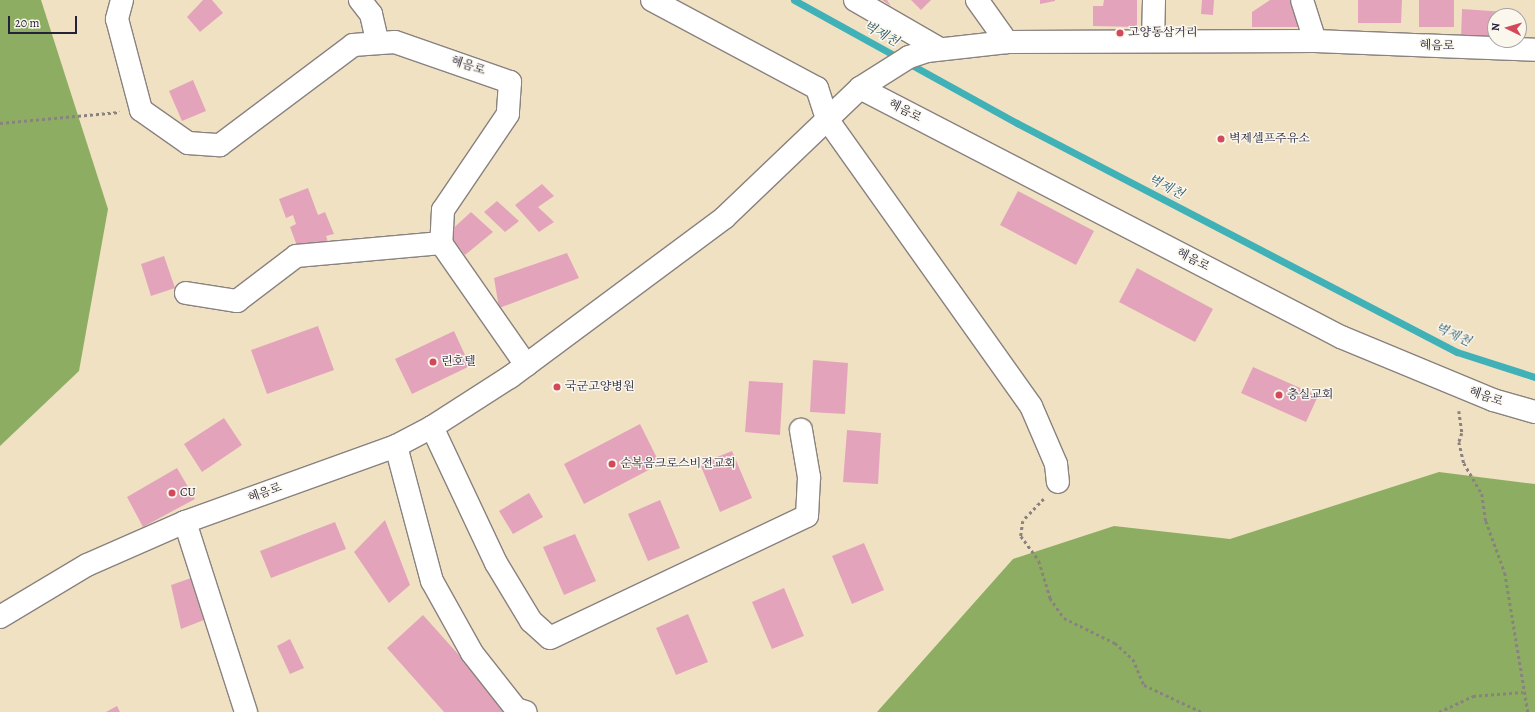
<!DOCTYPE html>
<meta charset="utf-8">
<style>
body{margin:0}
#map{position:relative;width:1535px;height:712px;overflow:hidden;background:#f0e1c3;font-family:Alegreya,"Noto Serif KR",serif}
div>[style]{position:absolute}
.forest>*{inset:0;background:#8dae62}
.stream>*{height:7px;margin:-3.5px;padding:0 3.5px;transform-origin:3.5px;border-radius:3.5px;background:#40b1b7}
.building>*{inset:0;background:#e3a4bb}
.path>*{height:2.5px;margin-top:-1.25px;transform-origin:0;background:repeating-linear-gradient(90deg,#89827f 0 3px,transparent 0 6px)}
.roads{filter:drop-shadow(1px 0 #89827f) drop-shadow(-1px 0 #89827f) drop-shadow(0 1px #89827f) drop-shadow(0 -1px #89827f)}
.minor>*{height:22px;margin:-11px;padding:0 11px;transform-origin:11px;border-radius:11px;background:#fff}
.major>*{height:22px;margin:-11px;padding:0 11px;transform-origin:11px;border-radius:11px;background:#fff}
.dots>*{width:11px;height:11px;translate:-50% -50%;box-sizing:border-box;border:2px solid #fbf7ec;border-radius:50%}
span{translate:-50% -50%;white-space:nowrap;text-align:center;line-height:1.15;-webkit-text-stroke:3px #fbf7ec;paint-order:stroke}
.poi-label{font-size:12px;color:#22223b}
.left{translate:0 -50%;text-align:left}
.street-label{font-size:12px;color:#22223b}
.water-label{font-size:13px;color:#2e5b6d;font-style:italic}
.north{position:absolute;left:1487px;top:8px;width:40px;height:40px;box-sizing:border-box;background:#fbf7ec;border:1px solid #a4a2a5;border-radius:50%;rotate:275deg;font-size:11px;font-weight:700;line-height:16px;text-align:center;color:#22223b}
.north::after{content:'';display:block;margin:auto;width:14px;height:18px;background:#d1495b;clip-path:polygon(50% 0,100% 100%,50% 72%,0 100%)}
.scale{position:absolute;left:8px;top:16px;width:69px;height:18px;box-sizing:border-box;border:2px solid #22223b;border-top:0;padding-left:5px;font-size:12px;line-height:14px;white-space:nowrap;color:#22223b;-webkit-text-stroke:3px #fbf7ec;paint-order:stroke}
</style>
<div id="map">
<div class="forest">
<div style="clip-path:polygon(0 0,41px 0,108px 209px,79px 371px,0 446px)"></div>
<div style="clip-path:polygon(1439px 472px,1535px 484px,1535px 712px,877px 712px,1013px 559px,1114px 526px,1230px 539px)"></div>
</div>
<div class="stream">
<div style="left:794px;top:0;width:255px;rotate:28.9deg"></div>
<div style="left:1017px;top:123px;width:496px;rotate:27.5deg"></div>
<div style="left:1457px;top:352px;width:82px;rotate:17.8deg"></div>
</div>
<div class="building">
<div style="clip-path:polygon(203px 0,212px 0,223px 13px,200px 32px,187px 17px)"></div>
<div style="clip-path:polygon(882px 0,887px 0,891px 6px)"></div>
<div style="clip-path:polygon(911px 0,931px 0,921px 10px)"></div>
<div style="clip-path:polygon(1040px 0,1055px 0,1055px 1px,1040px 4px)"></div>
<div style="clip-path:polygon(1104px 0,1137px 0,1137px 27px,1093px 26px,1093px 6px,1103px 6px)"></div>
<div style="clip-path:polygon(1202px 0,1214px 0,1213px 15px,1201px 14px)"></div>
<div style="clip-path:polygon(1270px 0,1294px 0,1304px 27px,1252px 27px,1252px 12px)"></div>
<div style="clip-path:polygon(1358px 0,1402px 0,1401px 23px,1358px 23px)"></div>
<div style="clip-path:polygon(1419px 0,1454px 0,1454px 27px,1419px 27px)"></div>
<div style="clip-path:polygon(1462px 9px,1521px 13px,1520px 26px,1519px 16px,1495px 16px,1495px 40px,1461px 39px)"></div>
<div style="clip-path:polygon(193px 80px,206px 111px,182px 121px,169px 91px)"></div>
<div style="clip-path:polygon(542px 184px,554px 196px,538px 207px,554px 222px,539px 232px,515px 205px)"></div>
<div style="clip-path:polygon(308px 188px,318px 215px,325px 212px,334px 234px,326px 236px,328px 242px,307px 250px,304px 243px,297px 246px,290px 227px,296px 224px,293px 215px,286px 218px,279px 199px)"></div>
<div style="clip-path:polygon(1018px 191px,1094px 231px,1076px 265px,1000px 225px)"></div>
<div style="clip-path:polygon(497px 201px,519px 221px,505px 232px,484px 212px)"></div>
<div style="clip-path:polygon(471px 212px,493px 232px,465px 255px,448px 233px)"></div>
<div style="clip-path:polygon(567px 253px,579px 278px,499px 308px,494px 278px)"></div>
<div style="clip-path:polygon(164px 256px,175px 288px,151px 296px,141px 264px)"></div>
<div style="clip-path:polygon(1137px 268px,1213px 309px,1195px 342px,1119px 302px)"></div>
<div style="clip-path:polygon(318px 326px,334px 370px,267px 394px,251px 350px)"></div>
<div style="clip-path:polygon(454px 331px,470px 366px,412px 394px,395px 359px)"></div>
<div style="clip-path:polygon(813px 360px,848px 363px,845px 414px,810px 412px)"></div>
<div style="clip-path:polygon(1253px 367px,1318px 396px,1306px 422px,1241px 393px)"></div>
<div style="clip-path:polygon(749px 381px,783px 383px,780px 435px,745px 432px)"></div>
<div style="clip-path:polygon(224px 418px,242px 445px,202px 472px,184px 444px)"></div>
<div style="clip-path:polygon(640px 424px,660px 464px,584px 504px,564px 464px)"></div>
<div style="clip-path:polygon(847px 430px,881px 433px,878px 484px,843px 482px)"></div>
<div style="clip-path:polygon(732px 451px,752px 498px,720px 512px,700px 464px)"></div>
<div style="clip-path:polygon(177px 468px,195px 499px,143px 527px,127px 497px)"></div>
<div style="clip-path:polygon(529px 493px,543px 517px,513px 534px,499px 511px)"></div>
<div style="clip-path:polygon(660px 500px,680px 548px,648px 561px,628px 514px)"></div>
<div style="clip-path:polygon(385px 520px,410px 585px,389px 603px,354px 552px)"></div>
<div style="clip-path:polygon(335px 522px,346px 549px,271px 578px,260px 551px)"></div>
<div style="clip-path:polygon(575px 534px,596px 581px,564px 595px,543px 547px)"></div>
<div style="clip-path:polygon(864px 543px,884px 590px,852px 604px,832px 556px)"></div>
<div style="clip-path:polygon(194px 577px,209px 618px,181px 629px,171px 585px)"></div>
<div style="clip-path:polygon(784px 588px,804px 636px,772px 649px,752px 602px)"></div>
<div style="clip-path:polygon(688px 614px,708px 662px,676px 675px,656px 628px)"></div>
<div style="clip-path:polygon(423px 615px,510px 712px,444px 712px,387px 648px)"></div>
<div style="clip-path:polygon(290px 639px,304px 668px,290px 674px,277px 646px)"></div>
<div style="clip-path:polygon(117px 706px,120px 712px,106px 712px)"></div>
</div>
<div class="path">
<div style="left:0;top:123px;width:120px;rotate:-5.3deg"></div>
<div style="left:1459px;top:411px;width:22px;rotate:82deg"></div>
<div style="left:1462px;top:433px;width:9px;rotate:108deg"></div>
<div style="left:1459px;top:442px;width:22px;rotate:77deg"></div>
<div style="left:1464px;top:463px;width:36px;rotate:60deg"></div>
<div style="left:1482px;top:494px;width:27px;rotate:82deg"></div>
<div style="left:1486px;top:521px;width:55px;rotate:69.9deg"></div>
<div style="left:1505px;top:573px;width:141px;rotate:80.6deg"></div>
<div style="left:1044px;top:499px;width:30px;rotate:134deg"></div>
<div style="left:1023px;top:521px;width:15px;rotate:98deg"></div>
<div style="left:1021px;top:536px;width:31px;rotate:54deg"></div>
<div style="left:1039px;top:561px;width:39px;rotate:73deg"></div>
<div style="left:1050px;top:598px;width:24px;rotate:55deg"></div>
<div style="left:1064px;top:618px;width:57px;rotate:26.1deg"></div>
<div style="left:1115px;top:643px;width:24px;rotate:42deg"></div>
<div style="left:1133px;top:659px;width:28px;rotate:67deg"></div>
<div style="left:1144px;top:685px;width:64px;rotate:25deg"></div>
<div style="left:1439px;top:712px;width:38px;rotate:-25deg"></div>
<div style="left:1473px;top:696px;width:50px;rotate:-4.6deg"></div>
</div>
<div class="roads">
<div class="minor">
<div style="left:122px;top:0;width:20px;rotate:105deg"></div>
<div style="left:117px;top:19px;width:94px;rotate:75.2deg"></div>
<div style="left:141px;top:110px;width:57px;rotate:35.1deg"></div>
<div style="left:188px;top:143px;width:32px;rotate:4deg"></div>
<div style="left:220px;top:145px;width:166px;rotate:-36.9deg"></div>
<div style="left:353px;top:45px;width:42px;rotate:-4.1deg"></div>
<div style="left:395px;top:42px;width:122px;rotate:19.2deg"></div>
<div style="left:510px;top:82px;width:32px;rotate:94deg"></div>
<div style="left:508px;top:114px;width:116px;rotate:124.1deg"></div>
<div style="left:443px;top:210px;width:33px;rotate:93deg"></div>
<div style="left:441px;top:243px;width:149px;rotate:55.1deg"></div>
<div style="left:360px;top:0;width:18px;rotate:52deg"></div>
<div style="left:371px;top:14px;width:28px;rotate:77deg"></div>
<div style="left:652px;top:0;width:187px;rotate:28.1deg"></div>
<div style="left:817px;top:88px;width:33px;rotate:72deg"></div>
<div style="left:827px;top:119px;width:352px;rotate:54.6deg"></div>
<div style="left:1031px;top:406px;width:63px;rotate:66.7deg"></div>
<div style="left:1056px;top:464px;width:18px;rotate:84deg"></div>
<div style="left:855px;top:0;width:98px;rotate:30deg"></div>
<div style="left:1302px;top:0;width:43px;rotate:72.4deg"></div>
<div style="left:1153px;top:41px;width:41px;rotate:-88.6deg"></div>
<div style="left:860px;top:88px;width:542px;rotate:27.37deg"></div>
<div style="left:1341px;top:337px;width:165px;rotate:22.5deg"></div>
<div style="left:1493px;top:400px;width:44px;rotate:15.9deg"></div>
<div style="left:186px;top:293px;width:52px;rotate:8.9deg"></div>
<div style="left:237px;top:301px;width:74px;rotate:-37.3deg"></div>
<div style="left:296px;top:256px;width:146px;rotate:-5.1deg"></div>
<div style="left:432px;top:427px;width:150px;rotate:64.8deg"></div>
<div style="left:496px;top:563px;width:68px;rotate:58.9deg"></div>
<div style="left:531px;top:621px;width:25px;rotate:42deg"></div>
<div style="left:550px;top:638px;width:284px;rotate:-25.4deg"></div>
<div style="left:807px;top:516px;width:39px;rotate:-87deg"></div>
<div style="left:809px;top:477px;width:48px;rotate:-99.7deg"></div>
<div style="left:396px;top:446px;width:140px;rotate:75.1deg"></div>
<div style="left:432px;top:581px;width:82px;rotate:60.9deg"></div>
<div style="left:472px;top:653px;width:71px;rotate:51.8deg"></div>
<div style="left:516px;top:709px;width:10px;rotate:17deg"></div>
<div style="left:185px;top:522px;width:200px;rotate:72.2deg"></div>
</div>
<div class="major">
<div style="left:977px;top:0;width:52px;rotate:54.5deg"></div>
<div style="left:0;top:617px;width:101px;rotate:-30.9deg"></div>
<div style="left:87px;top:565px;width:107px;rotate:-23.7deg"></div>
<div style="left:185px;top:522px;width:224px;rotate:-19.8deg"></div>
<div style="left:396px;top:446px;width:41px;rotate:-27.8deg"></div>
<div style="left:432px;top:427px;width:93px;rotate:-32.7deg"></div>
<div style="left:510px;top:377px;width:267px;rotate:-36.6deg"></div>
<div style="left:724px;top:218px;width:188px;rotate:-43.7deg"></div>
<div style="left:860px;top:88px;width:58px;rotate:-32.3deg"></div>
<div style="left:909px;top:57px;width:19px;rotate:-18deg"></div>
<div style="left:927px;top:51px;width:81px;rotate:-6.4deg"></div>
<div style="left:1007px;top:42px;width:308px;rotate:-0.2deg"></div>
<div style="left:1315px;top:41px;width:220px;rotate:2.3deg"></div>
</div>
</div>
<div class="dots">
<div style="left:1120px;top:33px;background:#d1495b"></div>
<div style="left:1221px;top:139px;background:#d1495b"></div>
<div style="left:433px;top:362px;background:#d1495b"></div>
<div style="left:557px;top:387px;background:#d1495b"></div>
<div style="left:1279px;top:395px;background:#d1495b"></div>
<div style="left:612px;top:464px;background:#d1495b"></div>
<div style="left:172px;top:493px;background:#d1495b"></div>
</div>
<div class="poi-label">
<span class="left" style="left:1128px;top:33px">고양동삼거리</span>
<span class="left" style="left:1229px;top:139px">벽제셀프주유소</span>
<span class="left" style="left:441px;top:362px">린호텔</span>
<span class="left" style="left:565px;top:387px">국군고양병원</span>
<span class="left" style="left:1287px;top:395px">충실교회</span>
<span class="left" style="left:620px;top:464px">순복음크로스비전교회</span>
<span class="left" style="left:180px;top:493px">CU</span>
</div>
<div class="street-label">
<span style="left:1437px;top:46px;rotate:2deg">혜음로</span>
<span style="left:468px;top:66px;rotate:18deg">혜음로</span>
<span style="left:905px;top:111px;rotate:27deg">혜음로</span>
<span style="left:1193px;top:260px;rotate:27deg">혜음로</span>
<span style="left:1486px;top:397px;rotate:19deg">혜음로</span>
<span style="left:265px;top:493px;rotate:-20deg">혜음로</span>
</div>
<div class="water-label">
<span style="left:881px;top:34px;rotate:29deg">벽제천</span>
<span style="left:1166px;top:187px;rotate:27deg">벽제천</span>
<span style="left:1453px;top:335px;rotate:25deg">벽제천</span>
</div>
<div class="north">N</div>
<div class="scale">20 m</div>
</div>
